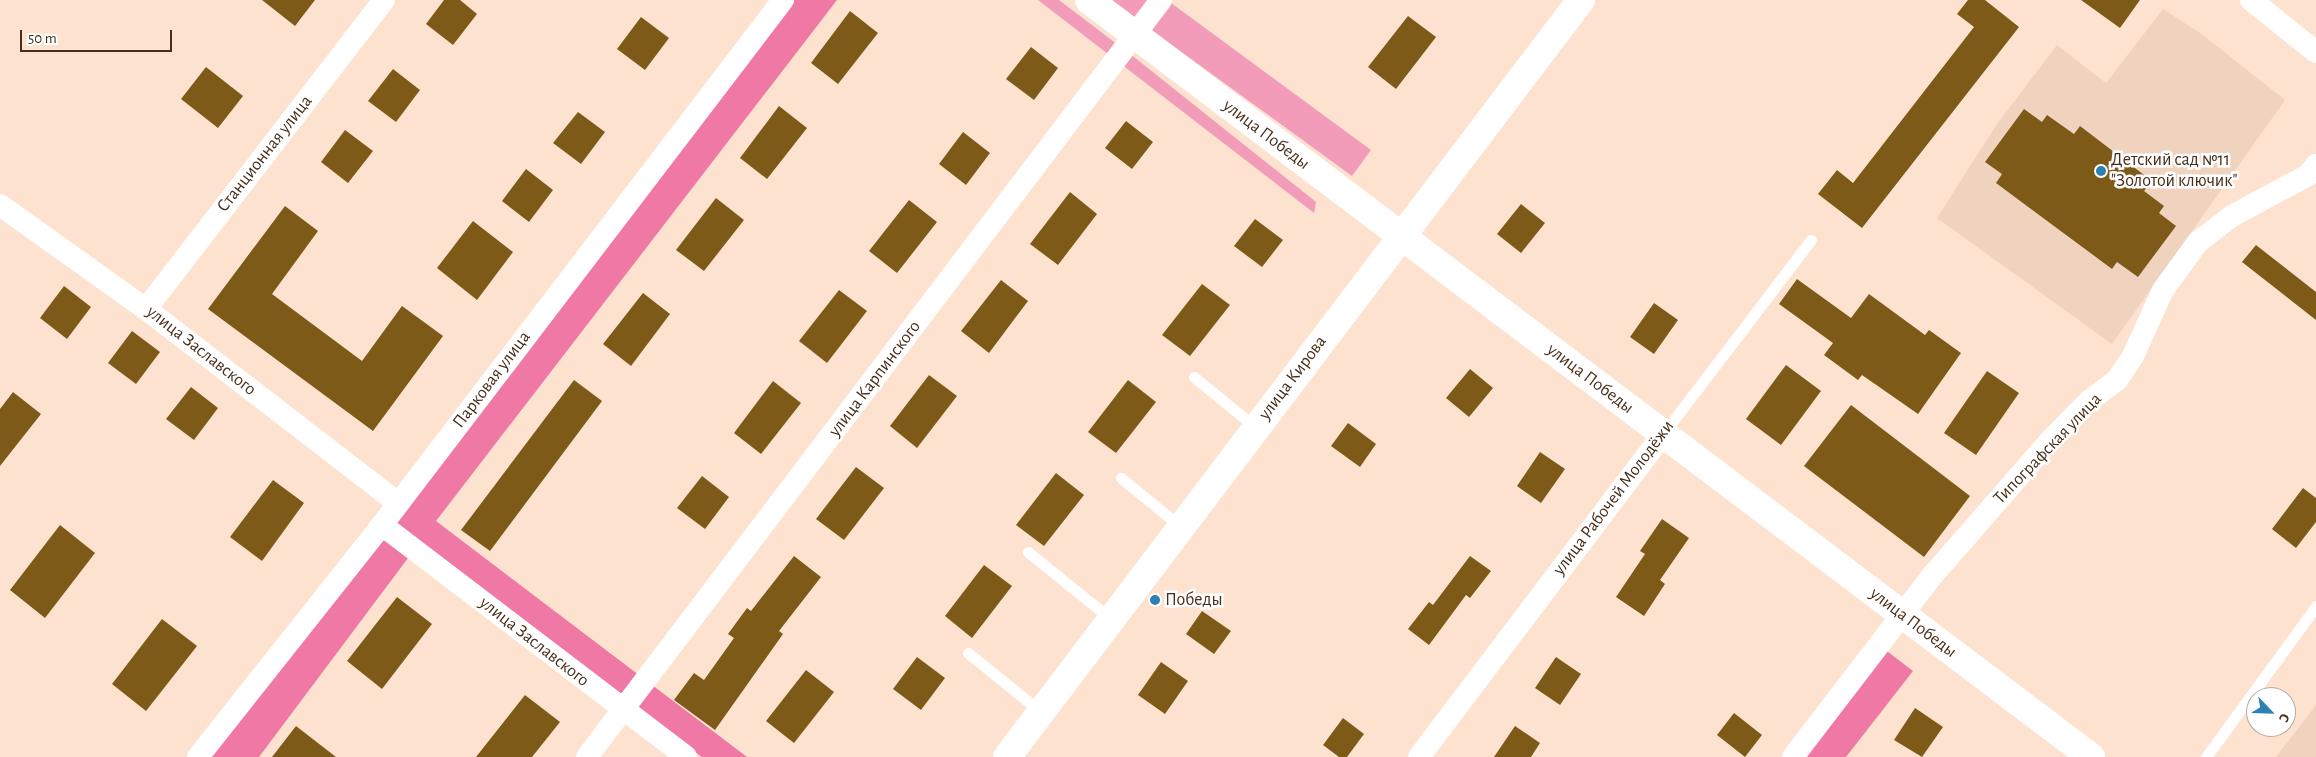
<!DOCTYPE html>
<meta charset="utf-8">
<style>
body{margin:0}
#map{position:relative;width:2316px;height:757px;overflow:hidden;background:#fde2cf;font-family:"Alegreya Sans",sans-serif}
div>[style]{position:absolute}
.built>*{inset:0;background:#f0d3be}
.green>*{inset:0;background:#f39cba}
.forest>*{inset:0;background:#f078a5}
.building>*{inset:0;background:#7e5a18}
.service>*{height:11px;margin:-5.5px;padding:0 5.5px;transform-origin:5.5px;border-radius:5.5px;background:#fff}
.minor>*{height:22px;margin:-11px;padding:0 11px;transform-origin:11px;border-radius:11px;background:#fff}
.secondary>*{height:28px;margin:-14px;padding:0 14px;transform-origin:14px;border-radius:14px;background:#fff}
.primary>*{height:28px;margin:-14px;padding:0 14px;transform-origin:14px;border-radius:14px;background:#fff}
.dots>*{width:14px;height:14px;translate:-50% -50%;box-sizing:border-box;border:2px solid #fff;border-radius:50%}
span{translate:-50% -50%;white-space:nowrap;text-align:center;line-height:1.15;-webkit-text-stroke:5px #fff;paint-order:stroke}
.street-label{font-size:18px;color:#472e1a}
.poi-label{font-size:18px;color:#472e1a}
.left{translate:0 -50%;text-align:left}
.north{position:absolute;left:2246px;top:687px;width:50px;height:50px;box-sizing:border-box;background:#fff;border:1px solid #b5aba3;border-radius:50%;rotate:114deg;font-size:14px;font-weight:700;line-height:20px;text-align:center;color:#472e1a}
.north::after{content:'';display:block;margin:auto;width:18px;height:22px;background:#2c81b1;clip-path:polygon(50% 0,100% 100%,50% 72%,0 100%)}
.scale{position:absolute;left:20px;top:30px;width:152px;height:22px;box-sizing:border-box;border:2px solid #472e1a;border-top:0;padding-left:6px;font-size:15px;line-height:18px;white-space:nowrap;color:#472e1a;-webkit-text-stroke:4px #fff;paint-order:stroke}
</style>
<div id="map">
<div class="built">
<div style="clip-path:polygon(2163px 9px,2203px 35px,2285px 100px,2112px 344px,1937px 218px,1997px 124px,2057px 45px,2106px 83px)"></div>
<div style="clip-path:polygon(2316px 705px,2316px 757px,2276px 757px)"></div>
</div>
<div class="green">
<div style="clip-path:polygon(1038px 0,1059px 0,1134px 57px,1316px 202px,1314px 213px)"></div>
<div style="clip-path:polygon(1110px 0,1167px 0,1371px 150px,1352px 176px)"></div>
</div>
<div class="forest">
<div style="clip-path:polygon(783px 0,837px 0,436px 521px,747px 757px,702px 757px,414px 550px,259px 757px,203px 757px)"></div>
<div style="clip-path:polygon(1879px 645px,1913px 671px,1846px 757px,1793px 757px)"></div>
</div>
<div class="building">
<div style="clip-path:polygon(262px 0,315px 0,295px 26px)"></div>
<div style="clip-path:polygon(444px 0,460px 0,477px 14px,453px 45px,426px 24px)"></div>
<div style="clip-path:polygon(1968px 0,1985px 0,2019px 27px,1862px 228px,1818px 194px,1837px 170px,1853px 183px,1974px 27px,1957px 14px)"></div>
<div style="clip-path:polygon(2081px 0,2140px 0,2120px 28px)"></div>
<div style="clip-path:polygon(850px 11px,878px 33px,838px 84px,811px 63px)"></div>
<div style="clip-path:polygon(1408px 16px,1436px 37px,1396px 89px,1368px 67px)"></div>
<div style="clip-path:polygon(641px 17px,669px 38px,645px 70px,617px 49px)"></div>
<div style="clip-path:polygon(1031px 47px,1058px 68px,1034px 100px,1006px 79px)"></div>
<div style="clip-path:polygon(206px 67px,243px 96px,218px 128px,181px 99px)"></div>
<div style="clip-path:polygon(393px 69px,420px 90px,396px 122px,368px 101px)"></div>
<div style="clip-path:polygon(779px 106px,807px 128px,767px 179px,740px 158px)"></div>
<div style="clip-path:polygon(2024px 109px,2042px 122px,2047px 115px,2074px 134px,2080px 126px,2152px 181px,2144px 191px,2164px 206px,2159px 213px,2176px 226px,2138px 277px,2117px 262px,2112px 269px,1996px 183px,2002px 174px,1985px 162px)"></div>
<div style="clip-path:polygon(578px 112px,605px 132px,581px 164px,553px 143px)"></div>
<div style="clip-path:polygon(1126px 121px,1153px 142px,1132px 169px,1105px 148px)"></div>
<div style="clip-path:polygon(345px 130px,373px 151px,348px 183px,321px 162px)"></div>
<div style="clip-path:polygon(963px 132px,990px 153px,966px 185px,939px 164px)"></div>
<div style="clip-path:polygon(526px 169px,553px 190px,529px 222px,502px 201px)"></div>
<div style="clip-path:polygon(1070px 192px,1097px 214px,1058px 265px,1030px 244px)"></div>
<div style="clip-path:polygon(716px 198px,744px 220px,704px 271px,676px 250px)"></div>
<div style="clip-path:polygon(909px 200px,937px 222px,897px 273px,869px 251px)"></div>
<div style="clip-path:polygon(1521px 204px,1545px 223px,1521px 253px,1497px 234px)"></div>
<div style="clip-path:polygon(285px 206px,318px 231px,272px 294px,362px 361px,402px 306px,443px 336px,373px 431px,208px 309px)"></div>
<div style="clip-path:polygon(1255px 219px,1283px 240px,1262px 267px,1234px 246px)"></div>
<div style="clip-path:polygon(473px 221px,513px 252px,477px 300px,437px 268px)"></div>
<div style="clip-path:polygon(2256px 245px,2316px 292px,2316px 320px,2242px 262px)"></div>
<div style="clip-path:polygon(1797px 279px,1851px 318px,1869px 294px,1925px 335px,1929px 330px,1961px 353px,1918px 414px,1862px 375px,1858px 380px,1824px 355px,1833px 343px,1779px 304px)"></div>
<div style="clip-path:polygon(1001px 280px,1028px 301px,989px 353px,961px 331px)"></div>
<div style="clip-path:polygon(1202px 284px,1230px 305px,1190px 356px,1162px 335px)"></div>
<div style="clip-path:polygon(64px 286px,91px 307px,67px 339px,40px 318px)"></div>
<div style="clip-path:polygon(839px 290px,867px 311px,827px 363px,799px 341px)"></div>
<div style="clip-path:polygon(643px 293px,670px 314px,631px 366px,603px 344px)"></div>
<div style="clip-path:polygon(1654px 303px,1678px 320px,1654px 354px,1630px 337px)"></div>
<div style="clip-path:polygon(132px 331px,160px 352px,136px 384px,108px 363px)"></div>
<div style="clip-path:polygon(1786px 365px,1821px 391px,1781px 445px,1746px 419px)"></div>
<div style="clip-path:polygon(1470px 369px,1493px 388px,1469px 417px,1446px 398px)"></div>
<div style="clip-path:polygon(1987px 371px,2019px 393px,1976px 455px,1944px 433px)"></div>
<div style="clip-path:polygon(929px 375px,957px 396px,917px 448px,890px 426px)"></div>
<div style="clip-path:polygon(574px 380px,602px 401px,490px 551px,461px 530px)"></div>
<div style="clip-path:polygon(1128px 380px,1156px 402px,1116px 453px,1088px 432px)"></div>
<div style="clip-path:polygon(773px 381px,801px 403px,761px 454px,734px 433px)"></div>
<div style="clip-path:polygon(191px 387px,218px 408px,194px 440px,166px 419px)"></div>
<div style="clip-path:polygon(13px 392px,41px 414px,0 466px,0 409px)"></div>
<div style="clip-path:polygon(1851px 405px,1970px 496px,1924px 557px,1804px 466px)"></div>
<div style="clip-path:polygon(1348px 423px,1376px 444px,1360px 467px,1331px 446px)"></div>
<div style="clip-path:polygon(1540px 452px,1565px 469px,1541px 503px,1517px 486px)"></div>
<div style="clip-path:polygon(856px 467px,884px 488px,844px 540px,816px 519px)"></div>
<div style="clip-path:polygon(1056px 473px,1084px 495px,1044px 546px,1016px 525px)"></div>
<div style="clip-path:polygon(702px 476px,729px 497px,705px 529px,677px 508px)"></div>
<div style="clip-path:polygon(273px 480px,304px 503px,262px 561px,230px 537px)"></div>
<div style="clip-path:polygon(2303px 488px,2316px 498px,2316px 522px,2296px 548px,2272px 529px)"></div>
<div style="clip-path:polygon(1662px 519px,1689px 538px,1660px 580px,1665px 584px,1644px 616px,1616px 597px,1645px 554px,1640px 551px)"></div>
<div style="clip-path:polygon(60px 525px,95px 553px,45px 618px,10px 590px)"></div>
<div style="clip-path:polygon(794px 556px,821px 577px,779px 631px,783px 634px,715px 730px,674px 700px,694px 673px,704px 680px,734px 638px,728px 634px,747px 608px,751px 611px)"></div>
<div style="clip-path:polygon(1470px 556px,1491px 571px,1470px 598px,1466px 595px,1429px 645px,1408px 629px,1429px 602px,1433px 605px)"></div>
<div style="clip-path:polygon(984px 565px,1012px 586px,972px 638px,945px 616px)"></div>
<div style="clip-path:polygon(397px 597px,432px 624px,382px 689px,347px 661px)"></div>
<div style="clip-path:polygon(1202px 611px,1231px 631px,1214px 654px,1186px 634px)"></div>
<div style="clip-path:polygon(162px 619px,197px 646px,146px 711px,112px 684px)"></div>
<div style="clip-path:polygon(917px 657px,945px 678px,921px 710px,893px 689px)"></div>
<div style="clip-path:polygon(1556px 657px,1581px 674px,1560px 705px,1535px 688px)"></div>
<div style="clip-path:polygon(1161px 662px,1188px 681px,1165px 714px,1138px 695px)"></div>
<div style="clip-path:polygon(806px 670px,834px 692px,794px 743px,766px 721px)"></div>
<div style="clip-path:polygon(525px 695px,560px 722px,532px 757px,476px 757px)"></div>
<div style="clip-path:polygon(1915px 708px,1943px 727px,1922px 757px,1894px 740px)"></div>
<div style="clip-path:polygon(1734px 713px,1762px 735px,1745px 757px,1717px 735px)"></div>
<div style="clip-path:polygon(1343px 718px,1364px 734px,1347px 757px,1339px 757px,1323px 745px)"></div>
<div style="clip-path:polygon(296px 726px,336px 757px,272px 757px)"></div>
<div style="clip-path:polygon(1515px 726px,1540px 743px,1531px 757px,1494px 757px)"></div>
</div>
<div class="service">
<div style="left:1194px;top:377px;width:79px;rotate:39.3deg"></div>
<div style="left:1663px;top:434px;width:244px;rotate:-52.7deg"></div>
<div style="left:1121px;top:478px;width:77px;rotate:39.2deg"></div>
<div style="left:1028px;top:552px;width:107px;rotate:38.9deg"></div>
<div style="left:968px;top:653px;width:94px;rotate:38.9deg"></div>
<div style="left:2206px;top:757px;width:187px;rotate:-53.9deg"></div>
</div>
<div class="minor">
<div style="left:2251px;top:0;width:83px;rotate:38.7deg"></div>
<div style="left:0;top:205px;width:179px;rotate:35.5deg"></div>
<div style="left:146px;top:309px;width:318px;rotate:37.6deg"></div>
<div style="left:146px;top:309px;width:390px;rotate:-52.4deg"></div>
<div style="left:382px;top:525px;width:382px;rotate:37.3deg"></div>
<div style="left:198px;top:757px;width:296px;rotate:-51.6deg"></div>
<div style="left:382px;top:525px;width:661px;rotate:-52.63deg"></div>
<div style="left:587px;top:757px;width:950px;rotate:-52.83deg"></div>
<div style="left:1419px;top:757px;width:405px;rotate:-52.9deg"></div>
<div style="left:1793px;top:757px;width:228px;rotate:-52.5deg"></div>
<div style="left:1932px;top:576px;width:176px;rotate:-48.9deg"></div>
<div style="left:2048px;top:443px;width:59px;rotate:-45.7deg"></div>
<div style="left:2089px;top:401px;width:35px;rotate:-37deg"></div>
<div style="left:2117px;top:380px;width:29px;rotate:-56deg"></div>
<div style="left:2133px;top:356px;width:72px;rotate:-65.6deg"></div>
<div style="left:2163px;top:290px;width:59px;rotate:-53.9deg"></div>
<div style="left:2198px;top:242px;width:43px;rotate:-37.4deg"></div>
<div style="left:2232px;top:216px;width:86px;rotate:-28.3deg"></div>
<div style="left:2308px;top:175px;width:13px;rotate:-51deg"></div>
</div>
<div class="secondary">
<div style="left:1089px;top:0;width:1256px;rotate:37.07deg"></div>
</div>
<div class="primary">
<div style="left:1007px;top:757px;width:950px;rotate:-52.83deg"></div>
</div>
<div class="dots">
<div style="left:2101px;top:171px;background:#2c81b1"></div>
<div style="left:1155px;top:600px;background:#2c81b1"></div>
</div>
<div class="street-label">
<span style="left:1266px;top:135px;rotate:37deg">улица Победы</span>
<span style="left:265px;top:154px;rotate:-52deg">Станционная улица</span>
<span style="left:201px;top:351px;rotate:38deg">улица Заславского</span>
<span style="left:1293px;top:378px;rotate:-53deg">улица Кирова</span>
<span style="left:875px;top:379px;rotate:-53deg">улица Карпинского</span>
<span style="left:1590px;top:379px;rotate:37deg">улица Победы</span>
<span style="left:492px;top:380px;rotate:-53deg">Парковая улица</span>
<span style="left:2048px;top:449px;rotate:-46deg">Типографская улица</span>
<span style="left:1614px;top:498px;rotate:-53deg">улица Рабочей Молодёжи</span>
<span style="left:1913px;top:623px;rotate:37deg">улица Победы</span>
<span style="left:534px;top:642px;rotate:38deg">улица Заславского</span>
</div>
<div class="poi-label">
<span class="left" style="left:2111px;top:171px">Детский сад №11<br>"Золотой ключик"</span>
<span class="left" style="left:1165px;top:600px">Победы</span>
</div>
<div class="north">С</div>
<div class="scale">50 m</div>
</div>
